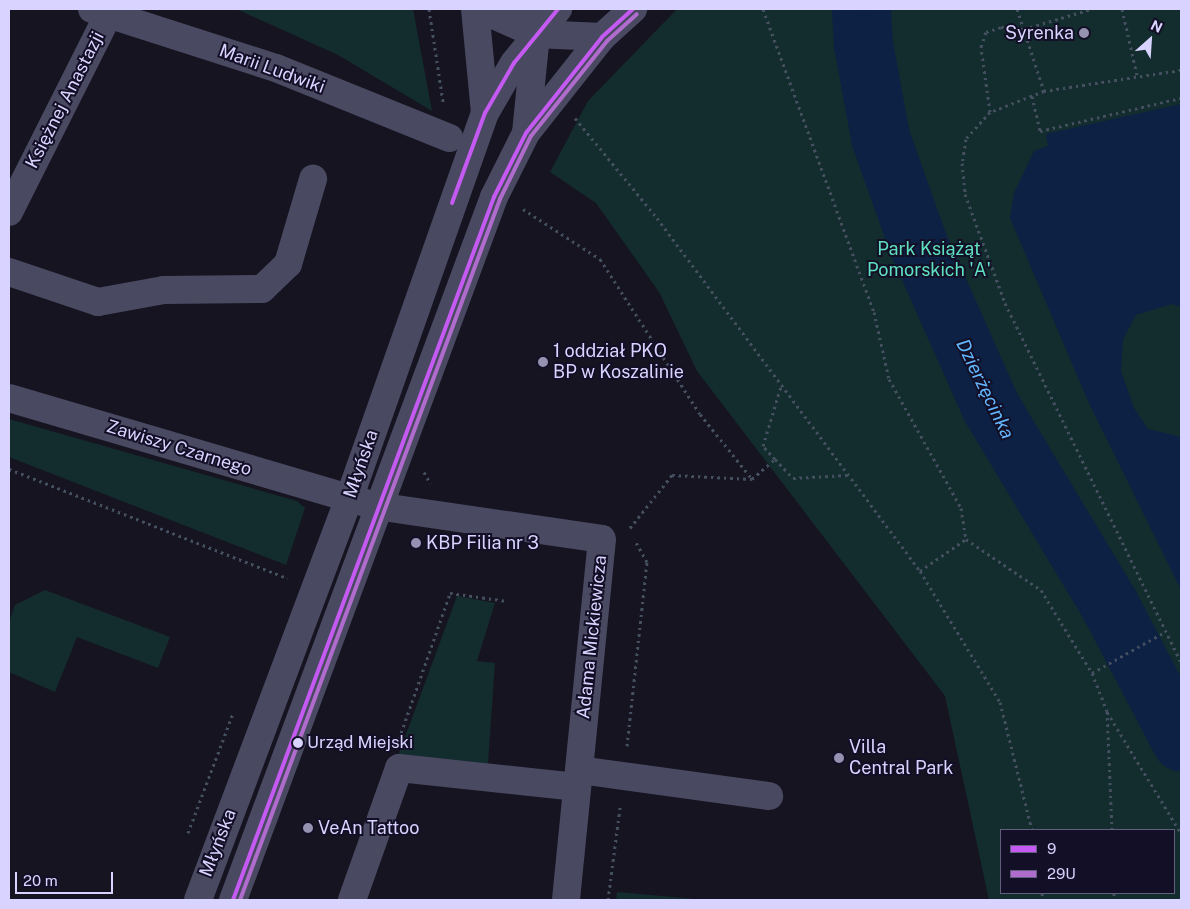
<!DOCTYPE html>
<meta charset="utf-8">
<style>
body{margin:0}
#map{position:relative;width:1190px;height:909px;overflow:hidden;background:#161421;font-family:"Public Sans",sans-serif}
div>[style]{position:absolute}
.green>*{inset:0;background:#132c2d}
.water>*{inset:0;background:#0d2144}
.river>*{height:59px;margin:-29.5px;padding:0 29.5px;transform-origin:29.5px;border-radius:29.5px;background:#0d2144}
.path>*{height:3px;margin-top:-1.5px;transform-origin:0;background:repeating-linear-gradient(90deg,#44505f 0 2.5px,transparent 0 6.5px)}
.minor>*{height:28px;margin:-14px;padding:0 14px;transform-origin:14px;border-radius:14px;background:#4a4962}
.bus-1>*{height:4px;margin:-2px;padding:0 2px;transform-origin:2px;border-radius:2px;background:#c45af2}
.bus-2>*{height:4px;margin:-2px;padding:0 2px;transform-origin:2px;border-radius:2px;background:#b06ccc}
.dots>*{width:14px;height:14px;translate:-50% -50%;box-sizing:border-box;border:2px solid #130f26;border-radius:50%}
span{translate:-50% -50%;white-space:nowrap;text-align:center;line-height:1.15;-webkit-text-stroke:4px #130f26;paint-order:stroke}
.bus-label{font-size:17px;color:#d9d4ff}
.left{translate:0 -50%;text-align:left}
.poi-label{font-size:18px;color:#d9d4ff}
.right{translate:-100% -50%;text-align:right}
.street-label{font-size:18px;color:#d9d4ff}
.park-label{font-size:18px;color:#5fe0c0}
.water-label{font-size:19px;color:#62b6ff;font-style:italic}
.frame{position:absolute;inset:0;border:10px solid #d9d4ff;pointer-events:none}
.legend{position:absolute;left:1000px;top:829px;width:175px;height:65px;box-sizing:border-box;background:#130f26;border:1px solid #625e7d;margin:0;padding:6px 9px;list-style:none;font-size:15px;color:#d9d4ff}
.legend li{display:flex;align-items:center;gap:10px;height:25px}
.legend b{width:25px;border:1px solid #625e7d}
.north{position:absolute;left:1125px;top:15px;width:50px;height:50px;-webkit-text-stroke:4px #130f26;paint-order:stroke;rotate:26deg;font-size:14px;font-weight:700;line-height:20px;text-align:center;color:#d9d4ff}
.north::after{content:'';display:block;margin:auto;width:18px;height:22px;background:#d9d4ff;clip-path:polygon(50% 0,100% 100%,50% 72%,0 100%)}
.scale{position:absolute;left:15px;top:872px;width:98px;height:22px;box-sizing:border-box;border:2px solid #d9d4ff;border-top:0;padding-left:6px;font-size:15px;line-height:18px;white-space:nowrap;color:#d9d4ff;-webkit-text-stroke:4px #130f26;paint-order:stroke}
</style>
<div id="map">
<div class="green">
<div style="clip-path:polygon(236px 9px,413px 9px,432px 111px,338px 55px)"></div>
<div style="clip-path:polygon(evenodd,677px 9px,1181px 9px,1181px 900px,989px 900px,945px 696px,697px 371px,659px 292px,596px 203px,550px 172px,588px 101px,677px 9px,1001px 830px,1174px 830px,1174px 893px,1001px 893px,1001px 830px)"></div>
<div style="clip-path:polygon(9px 419px,297px 501px,305px 508px,286px 565px,9px 457px)"></div>
<div style="clip-path:polygon(45px 590px,170px 637px,158px 668px,77px 637px,55px 692px,9px 672px,9px 622px,15px 605px)"></div>
<div style="clip-path:polygon(457px 596px,495px 603px,477px 661px,495px 663px,488px 764px,398px 756px)"></div>
<div style="clip-path:polygon(617px 892px,707px 900px,616px 900px)"></div>
</div>
<div class="water">
<div style="clip-path:polygon(1181px 104px,1181px 307px,1172px 304px,1136px 315px,1123px 339px,1121px 371px,1134px 408px,1148px 429px,1181px 437px,1181px 590px,1088px 401px,1010px 218px,1014px 193px,1034px 151px,1048px 146px,1046px 134px)"></div>
</div>
<div class="river">
<div style="left:861px;top:9px;width:35px;rotate:87deg"></div>
<div style="left:863px;top:44px;width:95px;rotate:79.6deg"></div>
<div style="left:880px;top:137px;width:114px;rotate:70.4deg"></div>
<div style="left:918px;top:244px;width:177px;rotate:66deg"></div>
<div style="left:990px;top:406px;width:233px;rotate:59deg"></div>
<div style="left:1110px;top:606px;width:153px;rotate:62.3deg"></div>
</div>
<div class="path">
<div style="left:429px;top:9px;width:94px;rotate:81.4deg"></div>
<div style="left:763px;top:9px;width:323px;rotate:69.9deg"></div>
<div style="left:874px;top:312px;width:69px;rotate:77.4deg"></div>
<div style="left:889px;top:379px;width:148px;rotate:60.8deg"></div>
<div style="left:961px;top:508px;width:31px;rotate:81deg"></div>
<div style="left:1017px;top:9px;width:86px;rotate:71.8deg"></div>
<div style="left:1122px;top:9px;width:68px;rotate:77.2deg"></div>
<div style="left:1181px;top:70px;width:139px;rotate:171.3deg"></div>
<div style="left:1044px;top:91px;width:58px;rotate:158.7deg"></div>
<div style="left:990px;top:112px;width:36px;rotate:132deg"></div>
<div style="left:966px;top:139px;width:24px;rotate:99deg"></div>
<div style="left:962px;top:163px;width:31px;rotate:84deg"></div>
<div style="left:965px;top:194px;width:116px;rotate:69.8deg"></div>
<div style="left:1005px;top:303px;width:401px;rotate:63.9deg"></div>
<div style="left:1032px;top:96px;width:36px;rotate:77deg"></div>
<div style="left:1040px;top:131px;width:145px;rotate:-13.2deg"></div>
<div style="left:990px;top:112px;width:66px;rotate:-97.9deg"></div>
<div style="left:981px;top:47px;width:16px;rotate:-72deg"></div>
<div style="left:986px;top:32px;width:16px;rotate:-18deg"></div>
<div style="left:1001px;top:27px;width:23px;rotate:5deg"></div>
<div style="left:1024px;top:29px;width:70px;rotate:-16.6deg"></div>
<div style="left:575px;top:118px;width:129px;rotate:50.6deg"></div>
<div style="left:657px;top:218px;width:440px;rotate:53.3deg"></div>
<div style="left:920px;top:571px;width:153px;rotate:58.6deg"></div>
<div style="left:1000px;top:702px;width:132px;rotate:76deg"></div>
<div style="left:523px;top:209px;width:92px;rotate:33deg"></div>
<div style="left:600px;top:259px;width:184px;rotate:57.2deg"></div>
<div style="left:700px;top:414px;width:83px;rotate:51.3deg"></div>
<div style="left:775px;top:459px;width:18px;rotate:-133deg"></div>
<div style="left:763px;top:446px;width:63px;rotate:-73.3deg"></div>
<div style="left:9px;top:469px;width:299px;rotate:21.4deg"></div>
<div style="left:424px;top:472px;width:13px;rotate:61deg"></div>
<div style="left:630px;top:528px;width:68px;rotate:-51.6deg"></div>
<div style="left:672px;top:475px;width:80px;rotate:2.9deg"></div>
<div style="left:752px;top:479px;width:30px;rotate:-41deg"></div>
<div style="left:775px;top:459px;width:26px;rotate:47deg"></div>
<div style="left:793px;top:478px;width:55px;rotate:-3.1deg"></div>
<div style="left:920px;top:571px;width:56px;rotate:-34.8deg"></div>
<div style="left:966px;top:539px;width:91px;rotate:34.2deg"></div>
<div style="left:1041px;top:590px;width:97px;rotate:58.4deg"></div>
<div style="left:1092px;top:673px;width:41px;rotate:68.5deg"></div>
<div style="left:1107px;top:711px;width:119px;rotate:87.6deg"></div>
<div style="left:1092px;top:673px;width:81px;rotate:-29.4deg"></div>
<div style="left:1107px;top:712px;width:142px;rotate:58.6deg"></div>
<div style="left:399px;top:739px;width:155px;rotate:-70.7deg"></div>
<div style="left:450px;top:593px;width:58px;rotate:8deg"></div>
<div style="left:627px;top:746px;width:185px;rotate:-83.8deg"></div>
<div style="left:647px;top:562px;width:26px;rotate:-119deg"></div>
<div style="left:188px;top:833px;width:128px;rotate:-69.4deg"></div>
<div style="left:1042px;top:893px;width:7px;rotate:82deg"></div>
<div style="left:1114px;top:893px;width:7px;rotate:90deg"></div>
<div style="left:608px;top:900px;width:94px;rotate:-82.6deg"></div>
</div>
<div class="minor">
<div style="left:92px;top:9px;width:193px;rotate:17.8deg"></div>
<div style="left:276px;top:68px;width:187px;rotate:22deg"></div>
<div style="left:475px;top:9px;width:104px;rotate:84.5deg"></div>
<div style="left:480px;top:9px;width:61px;rotate:24.1deg"></div>
<div style="left:536px;top:34px;width:66px;rotate:2.6deg"></div>
<div style="left:526px;top:133px;width:100px;rotate:-84.2deg"></div>
<div style="left:536px;top:34px;width:26px;rotate:-108deg"></div>
<div style="left:9px;top:212px;width:220px;rotate:-63.3deg"></div>
<div style="left:9px;top:272px;width:94px;rotate:18.6deg"></div>
<div style="left:98px;top:302px;width:67px;rotate:-10.3deg"></div>
<div style="left:164px;top:290px;width:98px;rotate:-0.6deg"></div>
<div style="left:262px;top:289px;width:36px;rotate:-44deg"></div>
<div style="left:288px;top:264px;width:89px;rotate:-73.6deg"></div>
<div style="left:9px;top:398px;width:383px;rotate:16.4deg"></div>
<div style="left:376px;top:506px;width:228px;rotate:8.3deg"></div>
<div style="left:602px;top:539px;width:363px;rotate:95.7deg"></div>
<div style="left:579px;top:770px;width:192px;rotate:7.8deg"></div>
<div style="left:198px;top:900px;width:428px;rotate:-69.4deg"></div>
<div style="left:349px;top:499px;width:409px;rotate:-70.6deg"></div>
<div style="left:485px;top:113px;width:58px;rotate:-59.9deg"></div>
<div style="left:514px;top:63px;width:70px;rotate:-50.8deg"></div>
<div style="left:233px;top:900px;width:750px;rotate:-69.63deg"></div>
<div style="left:494px;top:197px;width:72px;rotate:-63.4deg"></div>
<div style="left:526px;top:133px;width:122px;rotate:-51.6deg"></div>
<div style="left:602px;top:37px;width:42px;rotate:-42.1deg"></div>
<div style="left:352px;top:900px;width:140px;rotate:-70.4deg"></div>
<div style="left:399px;top:768px;width:179px;rotate:6.1deg"></div>
</div>
<div class="bus-1">
<div style="left:452px;top:203px;width:96px;rotate:-69.9deg"></div>
<div style="left:485px;top:113px;width:58px;rotate:-59.9deg"></div>
<div style="left:514px;top:63px;width:70px;rotate:-50.8deg"></div>
<div style="left:233px;top:900px;width:750px;rotate:-69.63deg"></div>
<div style="left:494px;top:197px;width:72px;rotate:-63.4deg"></div>
<div style="left:526px;top:133px;width:122px;rotate:-51.6deg"></div>
<div style="left:602px;top:37px;width:42px;rotate:-42.1deg"></div>
</div>
<div class="bus-2">
<div style="left:240px;top:900px;width:748px;rotate:-69.65deg"></div>
<div style="left:500px;top:199px;width:70px;rotate:-63.8deg"></div>
<div style="left:531px;top:136px;width:122px;rotate:-51.3deg"></div>
<div style="left:607px;top:41px;width:40px;rotate:-42deg"></div>
</div>
<div class="dots">
<div style="left:1084px;top:33px;background:#9591b1"></div>
<div style="left:543px;top:362px;background:#9591b1"></div>
<div style="left:416px;top:543px;background:#9591b1"></div>
<div style="left:298px;top:743px;background:#d9d4ff"></div>
<div style="left:839px;top:758px;background:#9591b1"></div>
<div style="left:308px;top:828px;background:#9591b1"></div>
</div>
<div class="bus-label">
<span class="left" style="left:307px;top:743px">Urząd Miejski</span>
</div>
<div class="poi-label">
<span class="right" style="left:1074px;top:33px">Syrenka</span>
<span class="left" style="left:553px;top:362px">1 oddział PKO<br>BP w Koszalinie</span>
<span class="left" style="left:426px;top:543px">KBP Filia nr 3</span>
<span class="left" style="left:849px;top:758px">Villa<br>Central Park</span>
<span class="left" style="left:318px;top:828px">VeAn Tattoo</span>
</div>
<div class="street-label">
<span style="left:272px;top:69px;rotate:20deg">Marii Ludwiki</span>
<span style="left:65px;top:100px;rotate:-63deg">Księżnej Anastazji</span>
<span style="left:179px;top:448px;rotate:17deg">Zawiszy Czarnego</span>
<span style="left:361px;top:464px;rotate:-71deg">Młyńska</span>
<span style="left:592px;top:637px;rotate:-84deg">Adama Mickiewicza</span>
<span style="left:218px;top:843px;rotate:-69deg">Młyńska</span>
</div>
<div class="park-label">
<span style="left:929px;top:260px">Park Książąt<br>Pomorskich 'A'</span>
</div>
<div class="water-label">
<span style="left:985px;top:389px;rotate:64deg">Dzierżęcinka</span>
</div>
<div class="frame"></div>
<ul class="legend">
<li><b style="height:6px;background:#c45af2"></b>9</li>
<li><b style="height:6px;background:#b06ccc"></b>29U</li>
</ul>
<div class="north">N</div>
<div class="scale">20 m</div>
</div>
